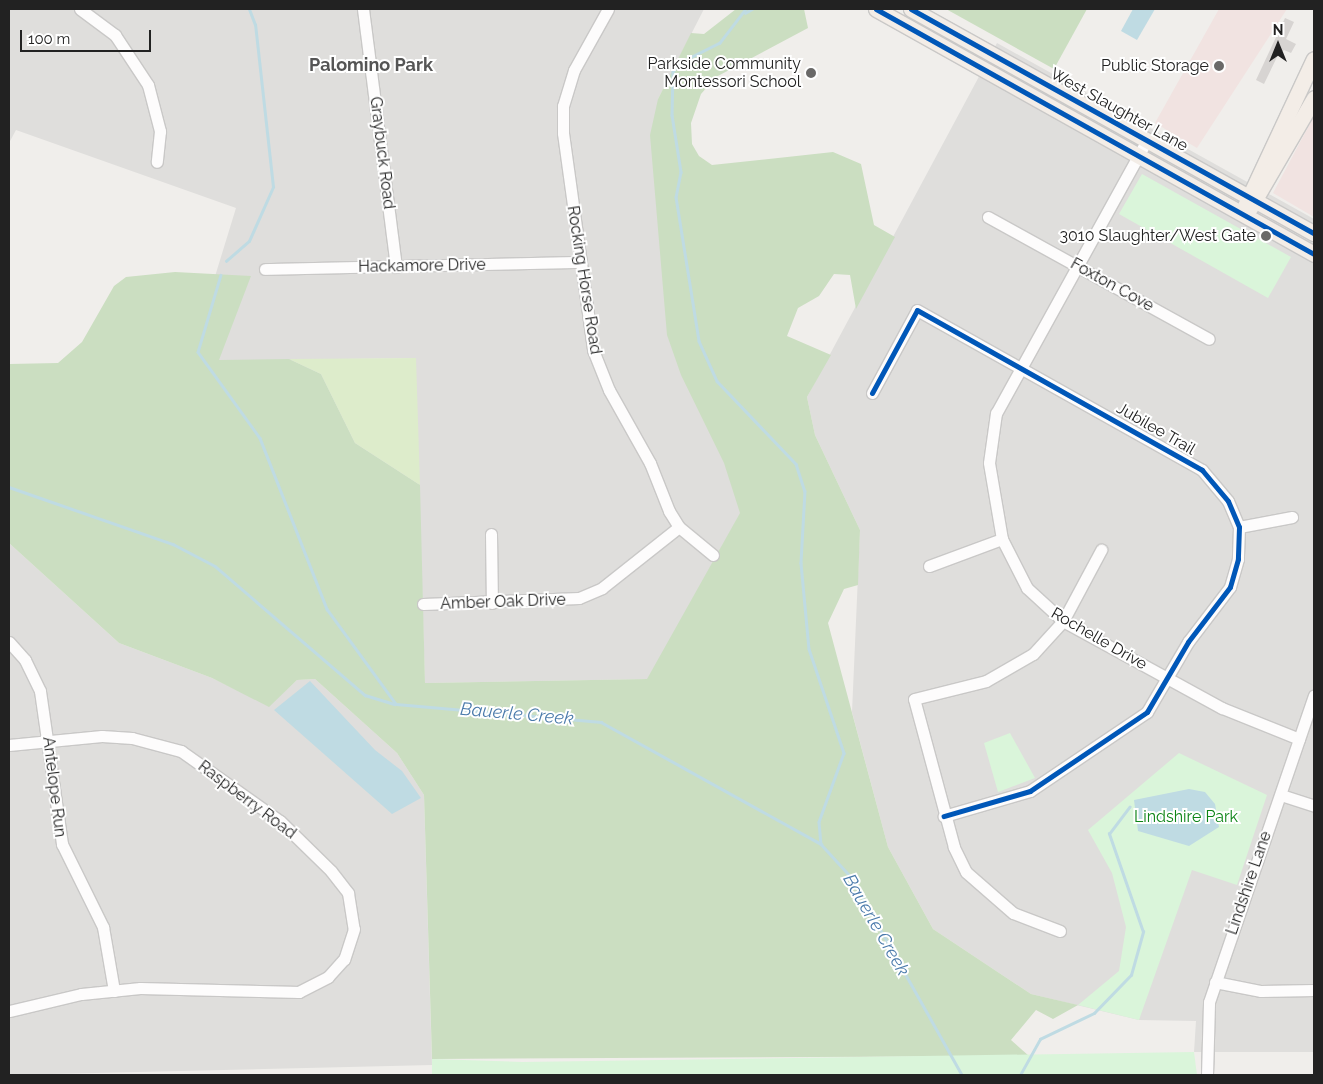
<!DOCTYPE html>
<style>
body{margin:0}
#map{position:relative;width:1323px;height:1084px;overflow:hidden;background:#f0eeeb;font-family:Raleway,sans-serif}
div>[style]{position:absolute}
.residential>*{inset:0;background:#dfdedc}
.commercial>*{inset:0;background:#f1e3e1}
.grass>*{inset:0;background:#ddeccb}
.forest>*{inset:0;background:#cbdec1}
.park>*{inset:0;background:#daf5da}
.water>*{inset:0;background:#bfdbe3}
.stream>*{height:2.5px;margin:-1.25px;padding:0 1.25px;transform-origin:1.25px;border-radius:1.25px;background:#bfdbe3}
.building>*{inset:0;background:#d7d4d2}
.roads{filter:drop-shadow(1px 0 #c9c8c7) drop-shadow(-1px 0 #c9c8c7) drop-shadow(0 1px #c9c8c7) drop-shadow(0 -1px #c9c8c7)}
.minor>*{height:11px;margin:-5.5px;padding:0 5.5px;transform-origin:5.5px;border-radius:5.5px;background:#fdfcfc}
.major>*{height:15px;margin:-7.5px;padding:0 7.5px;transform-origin:7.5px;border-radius:7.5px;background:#f3ede7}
.cycleway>*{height:5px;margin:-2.5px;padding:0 2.5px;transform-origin:2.5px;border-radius:2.5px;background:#0057b8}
.dots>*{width:14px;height:14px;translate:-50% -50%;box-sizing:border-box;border:2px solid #fff;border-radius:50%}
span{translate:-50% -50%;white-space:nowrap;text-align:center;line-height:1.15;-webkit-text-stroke:4px #fff;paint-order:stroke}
.poi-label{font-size:16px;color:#222}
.right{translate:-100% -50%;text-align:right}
.street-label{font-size:16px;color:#222}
.park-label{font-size:16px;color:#0c8416}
.neighbourhood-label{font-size:18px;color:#555;font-weight:700}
.water-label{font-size:18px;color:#4a7aab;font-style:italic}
.frame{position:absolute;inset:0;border:10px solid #222;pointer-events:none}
.north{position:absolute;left:1253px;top:20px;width:50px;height:50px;-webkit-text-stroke:4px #fff;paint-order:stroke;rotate:0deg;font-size:14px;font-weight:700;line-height:20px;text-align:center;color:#222}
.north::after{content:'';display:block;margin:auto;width:18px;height:22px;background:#222;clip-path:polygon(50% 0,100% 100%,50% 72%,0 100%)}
.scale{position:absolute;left:20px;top:30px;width:131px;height:22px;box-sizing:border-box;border:2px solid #222;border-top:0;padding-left:6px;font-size:15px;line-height:18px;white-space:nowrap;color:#222;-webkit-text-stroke:4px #fff;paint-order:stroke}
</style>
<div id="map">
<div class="residential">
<div style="clip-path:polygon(9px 9px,704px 9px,658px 99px,774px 453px,648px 679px,425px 683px,415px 358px,189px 361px,236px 208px,16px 130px,9px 143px)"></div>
<div style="clip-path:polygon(997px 43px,1314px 219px,1314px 1052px,1194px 1052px,1196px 1021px,1139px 1020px,1031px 994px,933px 929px,888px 847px,852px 712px,860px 530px,815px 435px,807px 397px)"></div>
<div style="clip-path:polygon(9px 543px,119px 643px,212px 678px,269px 706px,297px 680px,315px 679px,397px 753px,424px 795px,432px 1065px,9px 1075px)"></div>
</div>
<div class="commercial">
<div style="clip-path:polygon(1219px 9px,1287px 9px,1197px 148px,1155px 123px)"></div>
<div style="clip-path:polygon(1314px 116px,1314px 217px,1273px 193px)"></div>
</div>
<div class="grass">
<div style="clip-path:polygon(416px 358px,420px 485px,355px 443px,321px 374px,289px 359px)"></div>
</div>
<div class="forest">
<div style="clip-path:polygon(736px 9px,804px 9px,808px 28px,716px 77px,701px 94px,691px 123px,692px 144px,699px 156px,712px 165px,833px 152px,861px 164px,874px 225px,895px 237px,856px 309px,850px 275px,834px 274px,819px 296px,798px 308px,787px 336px,831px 355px,807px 397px,815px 435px,860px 530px,858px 585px,844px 589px,828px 623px,888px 847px,933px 929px,1031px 994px,1078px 1005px,1053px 1019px,1036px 1010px,1011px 1040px,1029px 1056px,432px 1059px,424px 795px,397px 753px,315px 679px,297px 680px,269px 707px,212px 678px,119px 643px,9px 543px,9px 364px,58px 363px,82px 342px,114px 286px,126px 277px,175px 272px,251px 276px,219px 360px,289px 359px,321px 374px,355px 443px,420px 485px,425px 683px,647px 679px,740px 513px,724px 463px,681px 375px,667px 335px,650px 135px,658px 99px,691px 33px,704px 34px)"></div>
<div style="clip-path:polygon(946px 9px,1087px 9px,1054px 69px)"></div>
</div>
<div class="park">
<div style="clip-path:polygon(1142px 174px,1291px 257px,1268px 298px,1119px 214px)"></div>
<div style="clip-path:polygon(1010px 733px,1035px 778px,998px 792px,984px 743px)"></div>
<div style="clip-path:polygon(1179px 753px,1267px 795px,1237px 885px,1192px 870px,1139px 1020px,1078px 1005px,1119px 971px,1126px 927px,1112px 873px,1088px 830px)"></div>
<div style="clip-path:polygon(1194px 1052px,1197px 1075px,432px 1075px,432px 1059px,522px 1062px)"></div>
</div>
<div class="water">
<div style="clip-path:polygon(1133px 9px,1155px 9px,1137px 40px,1121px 31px)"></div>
<div style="clip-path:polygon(310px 681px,375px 750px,402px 771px,421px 798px,392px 814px,274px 710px)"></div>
<div style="clip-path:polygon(1189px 789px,1205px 792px,1215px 804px,1219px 827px,1189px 846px,1138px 831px,1134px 800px)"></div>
</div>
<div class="stream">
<div style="left:746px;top:9px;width:43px;rotate:127.4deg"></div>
<div style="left:720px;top:43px;width:45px;rotate:153.4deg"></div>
<div style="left:680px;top:63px;width:11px;rotate:128deg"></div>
<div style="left:673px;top:72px;width:43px;rotate:91.3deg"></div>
<div style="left:672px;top:115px;width:58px;rotate:81deg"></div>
<div style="left:681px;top:172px;width:25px;rotate:101deg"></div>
<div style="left:676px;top:197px;width:146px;rotate:80.9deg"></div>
<div style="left:699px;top:341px;width:44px;rotate:65.8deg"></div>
<div style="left:717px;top:381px;width:115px;rotate:46.4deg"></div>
<div style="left:796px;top:464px;width:28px;rotate:72deg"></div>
<div style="left:805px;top:491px;width:72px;rotate:93.2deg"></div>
<div style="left:801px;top:563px;width:86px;rotate:84.7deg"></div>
<div style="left:809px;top:649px;width:110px;rotate:71.4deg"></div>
<div style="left:844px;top:753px;width:73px;rotate:109.9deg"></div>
<div style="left:819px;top:822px;width:22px;rotate:85deg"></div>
<div style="left:745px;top:13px;width:8px;rotate:-30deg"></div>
<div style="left:226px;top:261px;width:30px;rotate:-41deg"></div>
<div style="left:249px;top:241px;width:59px;rotate:-66deg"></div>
<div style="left:273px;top:187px;width:163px;rotate:-96.3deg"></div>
<div style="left:255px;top:25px;width:17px;rotate:-111deg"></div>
<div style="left:221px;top:275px;width:80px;rotate:106.6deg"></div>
<div style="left:198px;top:352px;width:106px;rotate:54.2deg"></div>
<div style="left:260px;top:438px;width:184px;rotate:68.6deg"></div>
<div style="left:327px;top:609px;width:117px;rotate:54deg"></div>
<div style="left:396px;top:704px;width:206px;rotate:5deg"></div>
<div style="left:601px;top:722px;width:252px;rotate:29deg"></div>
<div style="left:821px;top:844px;width:45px;rotate:47.7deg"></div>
<div style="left:851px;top:877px;width:227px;rotate:60.7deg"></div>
<div style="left:9px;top:487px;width:174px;rotate:19.2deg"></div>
<div style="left:173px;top:544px;width:47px;rotate:27.6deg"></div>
<div style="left:215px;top:566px;width:198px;rotate:40.7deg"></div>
<div style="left:365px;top:695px;width:31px;rotate:17deg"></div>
<div style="left:1020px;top:1075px;width:41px;rotate:-60.9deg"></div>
<div style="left:1040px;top:1039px;width:60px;rotate:-25.7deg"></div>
<div style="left:1094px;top:1013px;width:53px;rotate:-45.8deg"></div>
<div style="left:1131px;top:975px;width:45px;rotate:-74.4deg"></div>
<div style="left:1143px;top:932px;width:104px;rotate:-109.1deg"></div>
<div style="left:1109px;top:834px;width:34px;rotate:-53deg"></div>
</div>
<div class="building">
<div style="clip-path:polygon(1285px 18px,1294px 22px,1286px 39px,1296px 44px,1291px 53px,1284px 50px,1278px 55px,1264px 84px,1256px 80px)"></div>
</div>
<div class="roads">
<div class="minor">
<div style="left:80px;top:9px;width:44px;rotate:36.6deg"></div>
<div style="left:115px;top:35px;width:60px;rotate:56.6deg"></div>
<div style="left:148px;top:85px;width:48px;rotate:75.4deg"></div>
<div style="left:160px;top:131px;width:31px;rotate:96deg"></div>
<div style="left:363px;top:9px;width:260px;rotate:82.7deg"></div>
<div style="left:608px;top:9px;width:70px;rotate:119.1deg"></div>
<div style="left:574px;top:70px;width:38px;rotate:107deg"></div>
<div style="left:563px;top:106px;width:27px;rotate:90deg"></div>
<div style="left:563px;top:133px;width:219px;rotate:82.1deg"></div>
<div style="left:593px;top:350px;width:43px;rotate:68.2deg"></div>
<div style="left:609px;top:390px;width:84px;rotate:60.7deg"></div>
<div style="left:650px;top:463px;width:52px;rotate:68.4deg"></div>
<div style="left:669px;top:511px;width:19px;rotate:58deg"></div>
<div style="left:679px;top:527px;width:44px;rotate:39.5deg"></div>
<div style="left:1147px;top:140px;width:312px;rotate:118.9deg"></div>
<div style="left:996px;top:413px;width:50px;rotate:98deg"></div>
<div style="left:989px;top:463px;width:77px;rotate:80.3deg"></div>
<div style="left:1002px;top:539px;width:55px;rotate:63deg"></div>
<div style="left:1027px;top:588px;width:49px;rotate:42.5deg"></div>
<div style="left:1063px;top:621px;width:181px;rotate:28.7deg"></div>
<div style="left:1222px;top:708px;width:83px;rotate:21.9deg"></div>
<div style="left:988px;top:217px;width:252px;rotate:28.9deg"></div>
<div style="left:265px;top:269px;width:315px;rotate:-1.3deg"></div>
<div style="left:872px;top:393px;width:94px;rotate:-61.5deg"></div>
<div style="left:917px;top:310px;width:327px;rotate:29.3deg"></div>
<div style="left:1202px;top:470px;width:40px;rotate:50deg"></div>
<div style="left:1228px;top:501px;width:28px;rotate:67deg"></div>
<div style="left:1239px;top:527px;width:32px;rotate:92deg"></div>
<div style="left:1238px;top:559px;width:29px;rotate:106deg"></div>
<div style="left:1230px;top:587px;width:69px;rotate:127.4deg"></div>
<div style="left:1188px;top:642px;width:81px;rotate:120.4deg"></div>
<div style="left:1147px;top:712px;width:141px;rotate:146deg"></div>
<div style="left:1030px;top:791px;width:90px;rotate:163.8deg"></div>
<div style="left:1239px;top:527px;width:54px;rotate:-10.7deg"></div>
<div style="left:491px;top:534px;width:69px;rotate:89.2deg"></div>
<div style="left:929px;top:566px;width:78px;rotate:-20.3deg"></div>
<div style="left:423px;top:604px;width:156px;rotate:-2.2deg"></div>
<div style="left:579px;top:598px;width:25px;rotate:-23deg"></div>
<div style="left:602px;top:588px;width:98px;rotate:-38.4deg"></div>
<div style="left:9px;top:642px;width:24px;rotate:48deg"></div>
<div style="left:25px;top:660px;width:34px;rotate:64deg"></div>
<div style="left:40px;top:691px;width:155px;rotate:81.8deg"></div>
<div style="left:62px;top:844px;width:93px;rotate:63.7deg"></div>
<div style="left:103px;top:927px;width:65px;rotate:80.2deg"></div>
<div style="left:9px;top:745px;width:93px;rotate:-5.5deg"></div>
<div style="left:102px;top:736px;width:30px;rotate:4deg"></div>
<div style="left:132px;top:738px;width:51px;rotate:14.9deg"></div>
<div style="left:181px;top:751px;width:121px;rotate:35.3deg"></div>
<div style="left:280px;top:821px;width:71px;rotate:44.4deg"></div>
<div style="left:331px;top:871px;width:28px;rotate:52deg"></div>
<div style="left:348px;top:893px;width:36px;rotate:81deg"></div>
<div style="left:354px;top:929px;width:32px;rotate:108deg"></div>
<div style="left:344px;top:959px;width:24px;rotate:132deg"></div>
<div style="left:328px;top:977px;width:33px;rotate:153deg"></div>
<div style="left:299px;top:992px;width:159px;rotate:-178.6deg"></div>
<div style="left:140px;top:988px;width:59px;rotate:174.2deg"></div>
<div style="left:81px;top:994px;width:74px;rotate:166.7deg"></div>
<div style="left:1281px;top:795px;width:35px;rotate:18deg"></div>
<div style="left:1060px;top:931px;width:50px;rotate:-159deg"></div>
<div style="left:1013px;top:913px;width:62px;rotate:-138.9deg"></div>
<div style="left:966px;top:872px;width:28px;rotate:-116deg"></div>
<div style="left:954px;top:847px;width:153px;rotate:-105.1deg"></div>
<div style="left:914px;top:699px;width:74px;rotate:-14deg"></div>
<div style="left:986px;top:681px;width:54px;rotate:-29.9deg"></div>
<div style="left:1033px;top:654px;width:45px;rotate:-47.7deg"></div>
<div style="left:1063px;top:621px;width:81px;rotate:-61.8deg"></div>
<div style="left:1215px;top:982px;width:47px;rotate:11.1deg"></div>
<div style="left:1261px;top:991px;width:53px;rotate:-1.1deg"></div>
<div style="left:1207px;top:1075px;width:73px;rotate:-88.4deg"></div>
<div style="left:1209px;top:1002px;width:324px;rotate:-71.1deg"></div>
</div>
<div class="major">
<div style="left:876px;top:9px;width:502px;rotate:29.22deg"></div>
<div style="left:911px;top:9px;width:461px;rotate:29.1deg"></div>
<div style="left:1245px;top:206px;width:162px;rotate:-64.9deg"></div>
<div style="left:1250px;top:208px;width:127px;rotate:-59.8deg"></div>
</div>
</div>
<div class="cycleway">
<div style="left:876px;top:9px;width:502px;rotate:29.22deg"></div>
<div style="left:911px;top:9px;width:461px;rotate:29.1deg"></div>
<div style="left:872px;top:393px;width:94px;rotate:-61.5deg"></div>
<div style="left:917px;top:310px;width:327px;rotate:29.3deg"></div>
<div style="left:1202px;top:470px;width:40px;rotate:50deg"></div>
<div style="left:1228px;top:501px;width:28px;rotate:67deg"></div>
<div style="left:1239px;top:527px;width:32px;rotate:92deg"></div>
<div style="left:1238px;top:559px;width:29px;rotate:106deg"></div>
<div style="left:1230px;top:587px;width:69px;rotate:127.4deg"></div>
<div style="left:1188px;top:642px;width:81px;rotate:120.4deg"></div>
<div style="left:1147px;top:712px;width:141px;rotate:146deg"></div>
<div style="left:1030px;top:791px;width:90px;rotate:163.8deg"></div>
</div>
<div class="dots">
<div style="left:1219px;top:66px;background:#6a6968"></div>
<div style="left:811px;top:73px;background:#6a6968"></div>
<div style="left:1266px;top:236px;background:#6a6968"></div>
</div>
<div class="poi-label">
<span class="right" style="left:801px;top:73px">Parkside Community<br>Montessori School</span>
<span class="right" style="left:1209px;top:66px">Public Storage</span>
<span class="right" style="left:1256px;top:236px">3010 Slaughter/West Gate</span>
</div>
<div class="street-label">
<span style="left:1119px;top:110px;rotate:29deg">West Slaughter Lane</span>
<span style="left:382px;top:153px;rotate:83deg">Graybuck Road</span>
<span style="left:422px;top:266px;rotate:-1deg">Hackamore Drive</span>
<span style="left:584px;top:280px;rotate:81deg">Rocking Horse Road</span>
<span style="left:1112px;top:285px;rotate:29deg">Foxton Cove</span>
<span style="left:1156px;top:429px;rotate:30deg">Jubilee Trail</span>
<span style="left:503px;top:602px;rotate:-2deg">Amber Oak Drive</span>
<span style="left:1099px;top:639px;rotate:30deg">Rochelle Drive</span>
<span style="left:54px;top:787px;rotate:83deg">Antelope Run</span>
<span style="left:247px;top:800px;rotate:37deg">Raspberry Road</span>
<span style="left:1249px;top:883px;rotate:-71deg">Lindshire Lane</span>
</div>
<div class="park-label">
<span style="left:1186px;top:817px">Lindshire Park</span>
</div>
<div class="neighbourhood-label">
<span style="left:371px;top:65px">Palomino Park</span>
</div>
<div class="water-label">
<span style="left:517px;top:714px;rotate:5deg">Bauerle Creek</span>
<span style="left:876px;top:925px;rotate:60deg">Bauerle Creek</span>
</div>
<div class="frame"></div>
<div class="north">N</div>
<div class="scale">100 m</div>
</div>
